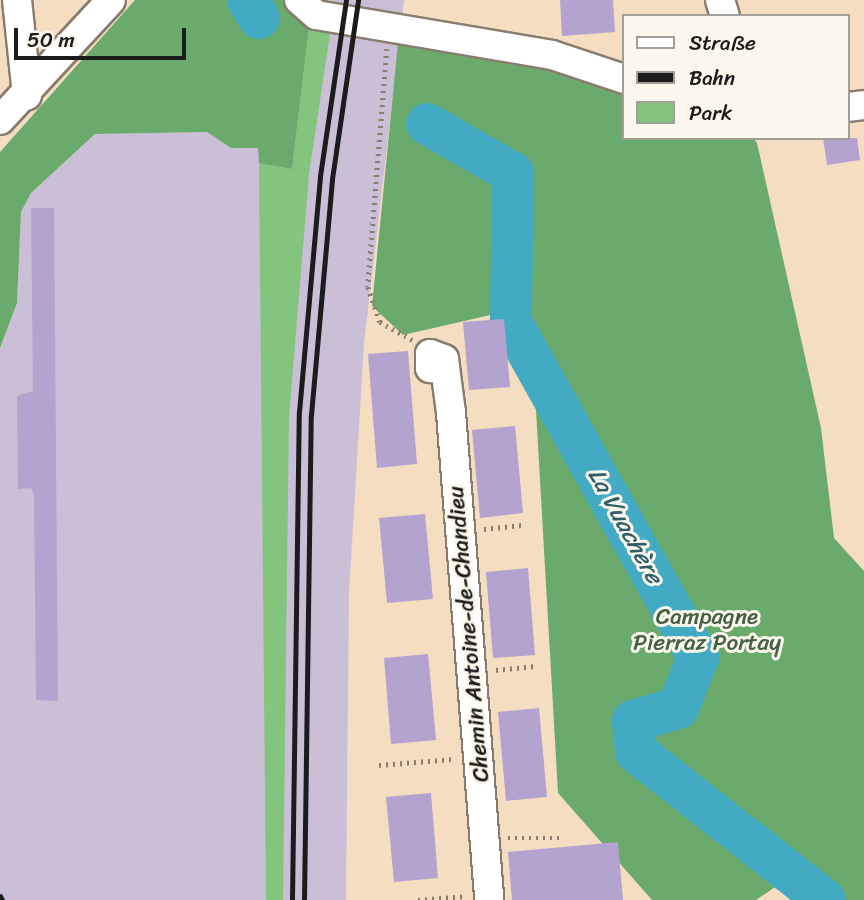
<!DOCTYPE html>
<meta charset="utf-8">
<style>
body{margin:0}
#map{position:relative;width:864px;height:900px;overflow:hidden;background:#f5ddc1;font-family:Sriracha,sans-serif}
div>[style]{position:absolute}
.industrial>*{inset:0;background:#cabfd6}
.green>*{inset:0;background:#83c57e}
.forest>*{inset:0;background:#6aaa6d}
.river>*{height:42px;margin:-21px;padding:0 21px;transform-origin:21px;border-radius:21px;background:#43aac3}
.building>*{inset:0;background:#b3a3ce}
.path>*{height:4.5px;margin-top:-2.25px;transform-origin:0;background:repeating-linear-gradient(90deg,#887c6e 0 2px,transparent 0 7px)}
.roads{filter:drop-shadow(2px 0 #887c6e) drop-shadow(-2px 0 #887c6e) drop-shadow(0 2px #887c6e) drop-shadow(0 -2px #887c6e)}
.street>*{height:28px;margin:-14px;padding:0 14px;transform-origin:14px;border-radius:14px;background:#fff}
.rail>*{height:5px;margin:-2.5px;padding:0 2.5px;transform-origin:2.5px;border-radius:2.5px;background:#1c1c1c}
span{translate:-50% -50%;white-space:nowrap;text-align:center;line-height:1.15;-webkit-text-stroke:6px #fbf7ec;paint-order:stroke}
.park-label{font-size:23px;color:#456043}
.street-label{font-size:23px;color:#1c1c1c}
.water-label{font-size:24px;color:#2e5c67;font-style:italic}
.legend{position:absolute;left:622px;top:14px;width:228px;height:126px;box-sizing:border-box;background:#fbf7ec;border:2px solid #a29f99;margin:0;padding:9px 12px;list-style:none;font-size:21px;color:#1c1c1c}
.legend li{display:flex;align-items:center;gap:14px;height:35px}
.legend b{width:35px;border:2px solid #a29f99}
.scale{position:absolute;left:14px;top:28px;width:172px;height:32px;box-sizing:border-box;border:4px solid #1c1c1c;border-top:0;padding-left:9px;font-size:21px;line-height:24px;white-space:nowrap;color:#1c1c1c;-webkit-text-stroke:5px #fbf7ec;paint-order:stroke}
</style>
<div id="map">
<div class="industrial">
<div style="clip-path:polygon(313px 0,404px 0,364px 344px,349px 593px,346px 900px,0 900px,0 348px,17px 303px,21px 212px,31px 193px,95px 134px,207px 132px,231px 148px,259px 148px,304px 79px)"></div>
</div>
<div class="green">
<div style="clip-path:polygon(309px 28px,330px 34px,309px 174px,289px 417px,283px 900px,266px 900px,259px 163px,292px 169px)"></div>
</div>
<div class="forest">
<div style="clip-path:polygon(135px 0,291px 0,309px 28px,292px 169px,259px 163px,258px 148px,231px 148px,207px 132px,95px 134px,31px 193px,21px 212px,17px 303px,0 348px,0 152px)"></div>
<div style="clip-path:polygon(398px 43px,499px 55px,624px 90px,624px 138px,753px 138px,757px 143px,821px 428px,834px 538px,864px 571px,864px 900px,828px 900px,794px 874px,756px 900px,652px 900px,558px 793px,530px 306px,403px 335px,372px 306px)"></div>
</div>
<div class="river">
<div style="left:248px;top:0;width:21px;rotate:59deg"></div>
<div style="left:427px;top:124px;width:99px;rotate:29.7deg"></div>
<div style="left:513px;top:173px;width:149px;rotate:90.8deg"></div>
<div style="left:511px;top:322px;width:384px;rotate:60.8deg"></div>
<div style="left:698px;top:657px;width:55px;rotate:111.4deg"></div>
<div style="left:678px;top:708px;width:47px;rotate:163.9deg"></div>
<div style="left:633px;top:721px;width:31px;rotate:84deg"></div>
<div style="left:636px;top:752px;width:240px;rotate:38.1deg"></div>
</div>
<div class="building">
<div style="clip-path:polygon(560px 0,613px 0,615px 32px,562px 36px)"></div>
<div style="clip-path:polygon(823px 138px,857px 138px,860px 160px,827px 165px)"></div>
<div style="clip-path:polygon(31px 208px,54px 208px,58px 701px,36px 700px,34px 495px,31px 488px,18px 489px,17px 396px,33px 391px)"></div>
<div style="clip-path:polygon(504px 319px,510px 387px,469px 390px,463px 322px)"></div>
<div style="clip-path:polygon(408px 351px,417px 464px,377px 468px,368px 354px)"></div>
<div style="clip-path:polygon(515px 426px,523px 513px,480px 518px,472px 430px)"></div>
<div style="clip-path:polygon(425px 514px,433px 599px,387px 603px,379px 518px)"></div>
<div style="clip-path:polygon(528px 568px,535px 655px,493px 658px,486px 572px)"></div>
<div style="clip-path:polygon(428px 654px,436px 740px,391px 744px,384px 658px)"></div>
<div style="clip-path:polygon(539px 708px,547px 797px,506px 801px,498px 712px)"></div>
<div style="clip-path:polygon(431px 793px,438px 878px,394px 882px,386px 797px)"></div>
<div style="clip-path:polygon(618px 842px,623px 900px,512px 900px,508px 852px)"></div>
</div>
<div class="path">
<div style="left:387px;top:49px;width:239px;rotate:94.6deg"></div>
<div style="left:368px;top:287px;width:37px;rotate:71deg"></div>
<div style="left:380px;top:322px;width:37px;rotate:29deg"></div>
<div style="left:484px;top:529px;width:39px;rotate:-6deg"></div>
<div style="left:496px;top:670px;width:39px;rotate:-6deg"></div>
<div style="left:379px;top:765px;width:75px;rotate:-4.6deg"></div>
<div style="left:508px;top:838px;width:52px"></div>
<div style="left:418px;top:900px;width:49px;rotate:-4.7deg"></div>
</div>
<div class="roads">
<div class="street">
<div style="left:17px;top:0;width:96px;rotate:84deg"></div>
<div style="left:299px;top:0;width:23px;rotate:41deg"></div>
<div style="left:316px;top:15px;width:239px;rotate:9.6deg"></div>
<div style="left:552px;top:55px;width:76px;rotate:18.4deg"></div>
<div style="left:720px;top:0;width:17px;rotate:73deg"></div>
<div style="left:848px;top:107px;width:16px;rotate:-7deg"></div>
<div style="left:0;top:120px;width:163px;rotate:-47.2deg"></div>
<div style="left:440px;top:369px;width:10px;rotate:-174deg"></div>
<div style="left:430px;top:368px;width:14px;rotate:-90deg"></div>
<div style="left:430px;top:354px;width:15px;rotate:20deg"></div>
<div style="left:444px;top:359px;width:54px;rotate:82.6deg"></div>
<div style="left:451px;top:413px;width:488px;rotate:85.5deg"></div>
</div>
</div>
<div class="rail">
<div style="left:0;top:896px;width:4px;rotate:63deg"></div>
<div style="left:292px;top:900px;width:488px;rotate:-89.2deg"></div>
<div style="left:299px;top:412px;width:237px;rotate:-84.9deg"></div>
<div style="left:320px;top:176px;width:178px;rotate:-81.6deg"></div>
<div style="left:304px;top:900px;width:485px;rotate:-89.2deg"></div>
<div style="left:311px;top:415px;width:237px;rotate:-84.9deg"></div>
<div style="left:332px;top:179px;width:181px;rotate:-81.7deg"></div>
</div>
<div class="park-label">
<span style="left:707px;top:630px">Campagne<br>Pierraz Portay</span>
</div>
<div class="street-label">
<span style="left:469px;top:634px;rotate:-95deg">Chemin Antoine-de-Chandieu</span>
</div>
<div class="water-label">
<span style="left:625px;top:526px;rotate:61deg">La Vuachère</span>
</div>
<ul class="legend">
<li><b style="height:9px;background:#fff"></b>Straße</li>
<li><b style="height:9px;background:#1c1c1c"></b>Bahn</li>
<li><b style="height:19px;background:#83c57e"></b>Park</li>
</ul>
<div class="scale">50 m</div>
</div>
